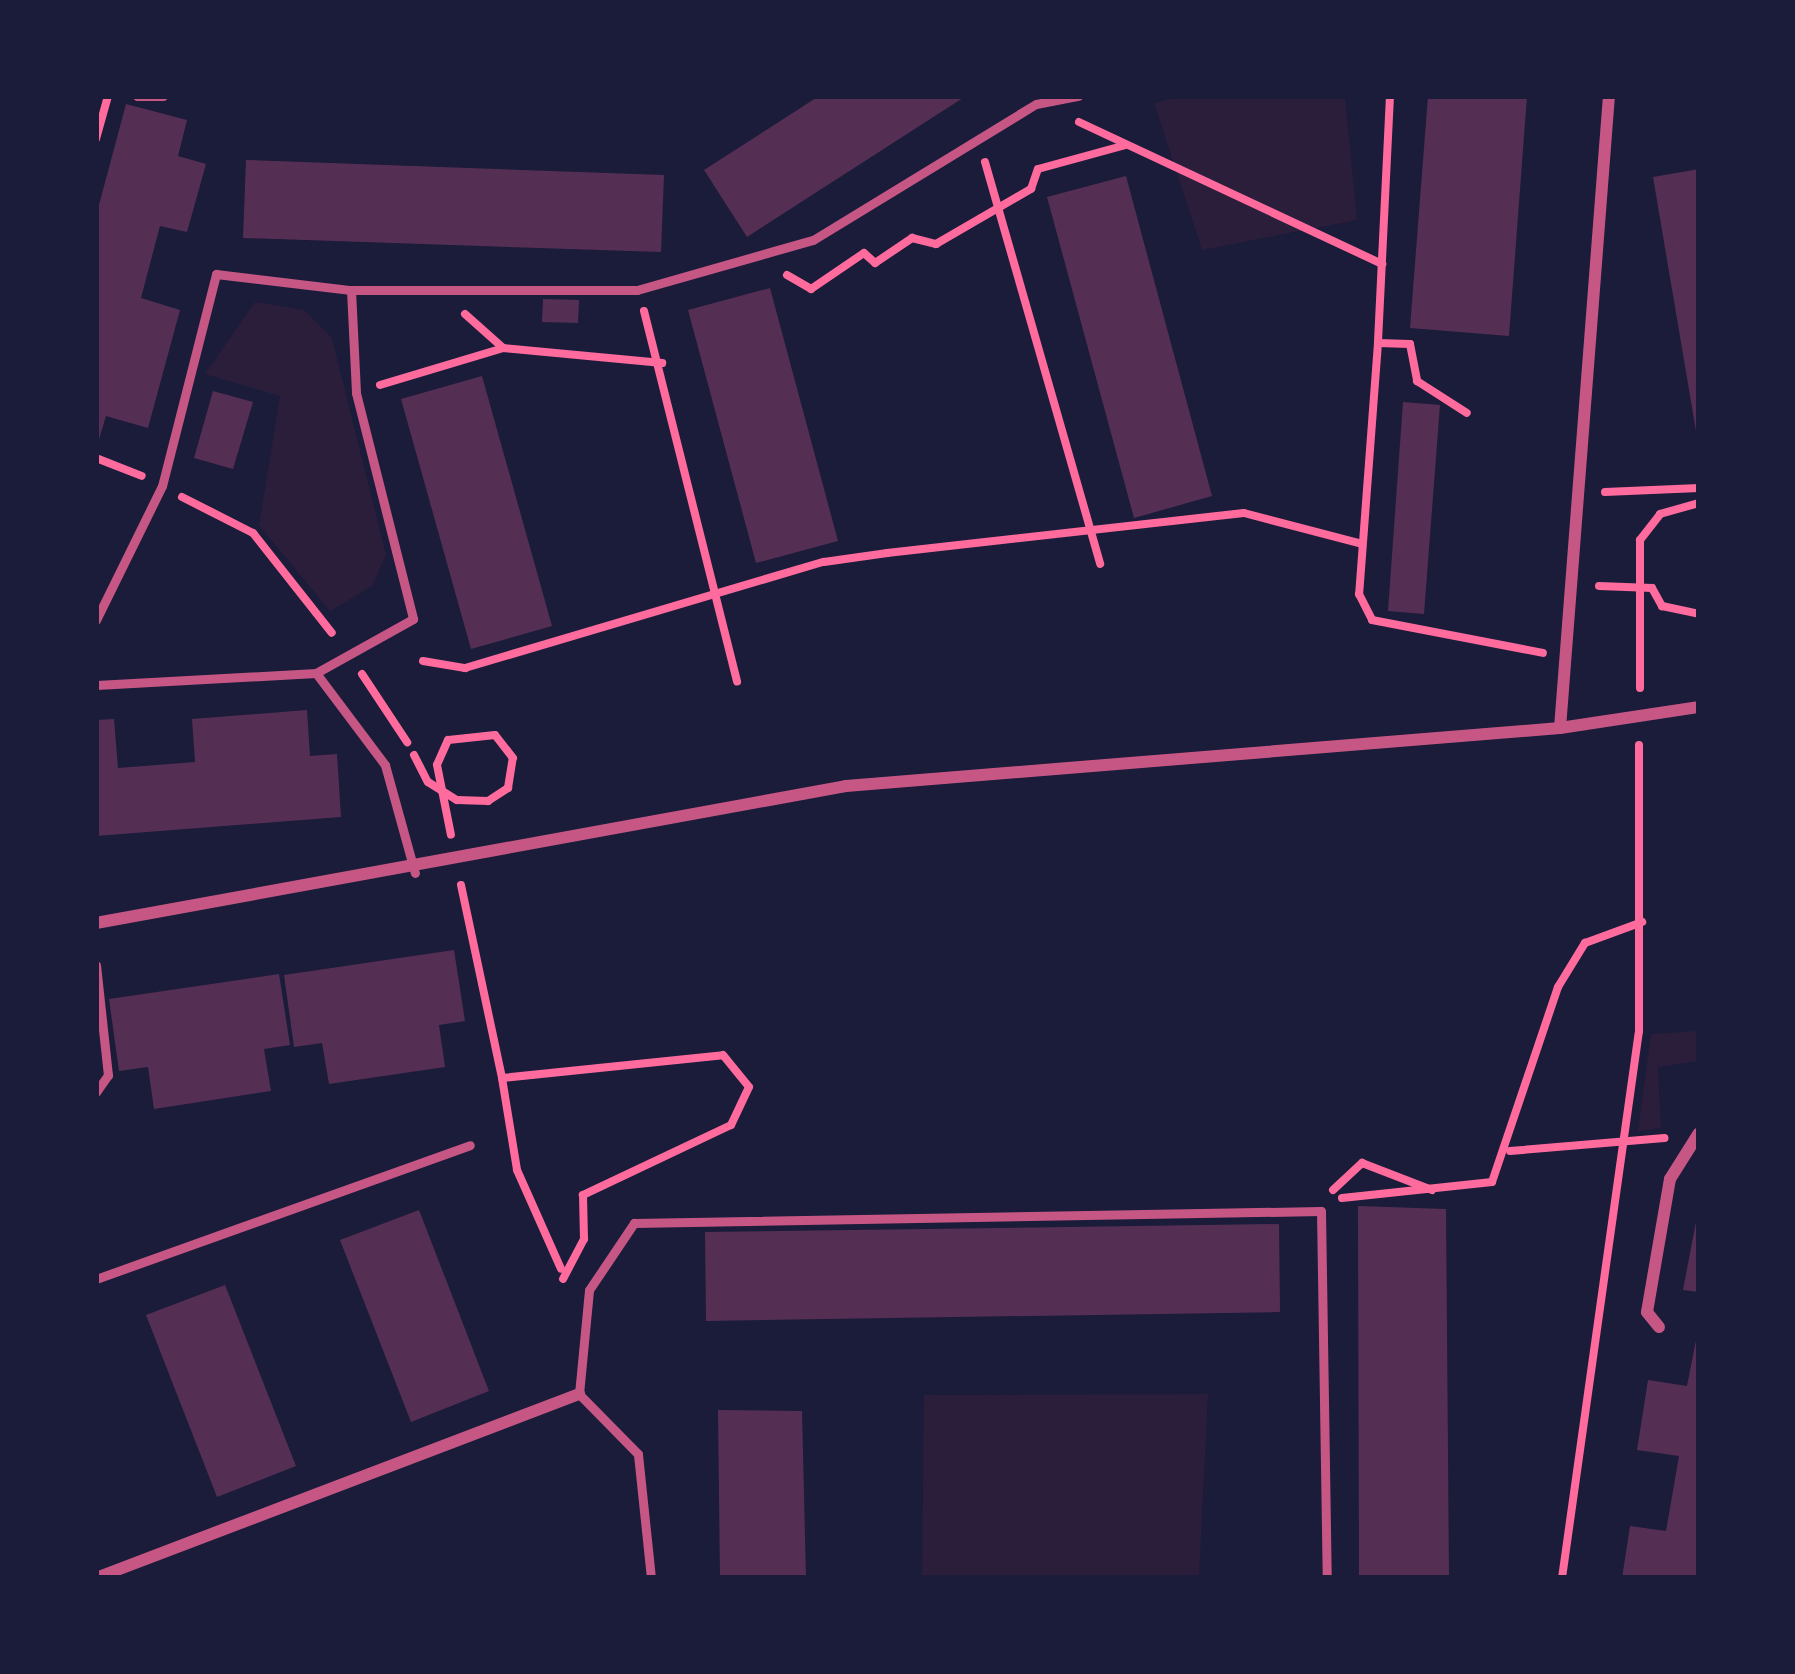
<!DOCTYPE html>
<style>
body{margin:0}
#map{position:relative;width:1795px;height:1674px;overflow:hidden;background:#1b1b3a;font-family:Barlow,sans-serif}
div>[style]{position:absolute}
.green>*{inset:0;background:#2a1e3b}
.building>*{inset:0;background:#542f53}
.path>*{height:8px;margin:-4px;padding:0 4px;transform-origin:4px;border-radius:4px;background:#ff6b9d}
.service>*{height:9px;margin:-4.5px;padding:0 4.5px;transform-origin:4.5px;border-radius:4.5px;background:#c65784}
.minor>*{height:12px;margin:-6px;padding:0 6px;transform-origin:6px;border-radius:6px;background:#c65784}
span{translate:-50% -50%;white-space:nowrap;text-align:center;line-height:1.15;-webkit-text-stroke:10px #1b1b3a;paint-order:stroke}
.frame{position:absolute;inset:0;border:99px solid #1b1b3a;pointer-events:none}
</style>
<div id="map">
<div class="green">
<div style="clip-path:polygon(1184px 96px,1345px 96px,1357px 220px,1202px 250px,1154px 103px)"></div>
<div style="clip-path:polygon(255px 302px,304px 310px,332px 338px,386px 555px,372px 586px,330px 611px,259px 525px,280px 396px,205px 374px)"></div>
<div style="clip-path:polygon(1699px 1031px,1699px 1061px,1658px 1067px,1661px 1128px,1638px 1131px,1651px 1034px)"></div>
<div style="clip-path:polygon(1208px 1394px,1199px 1578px,922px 1578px,924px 1395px)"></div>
</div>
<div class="building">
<div style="clip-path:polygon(819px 96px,966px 96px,747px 237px,704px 170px)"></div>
<div style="clip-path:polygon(1428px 96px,1527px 96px,1509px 336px,1410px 328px)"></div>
<div style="clip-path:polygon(126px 104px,187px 120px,178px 156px,206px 164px,187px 232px,160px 226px,141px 298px,180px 310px,148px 428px,106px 416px,97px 446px,96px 216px)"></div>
<div style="clip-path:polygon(246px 160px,664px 175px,661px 252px,243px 238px)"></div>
<div style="clip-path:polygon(1699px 169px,1699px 437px,1697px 437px,1653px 177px)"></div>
<div style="clip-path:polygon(1126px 176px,1212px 496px,1134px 518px,1047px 197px)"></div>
<div style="clip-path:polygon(770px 288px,838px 541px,756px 563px,688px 310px)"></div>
<div style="clip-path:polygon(543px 299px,579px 300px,578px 323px,542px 322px)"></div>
<div style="clip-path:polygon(482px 376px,552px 626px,471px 649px,401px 399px)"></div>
<div style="clip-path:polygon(213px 391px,253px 402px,233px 469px,194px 458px)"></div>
<div style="clip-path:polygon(1403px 402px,1440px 405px,1424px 614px,1388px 611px)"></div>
<div style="clip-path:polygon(307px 710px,310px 756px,337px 754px,341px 817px,96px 836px,96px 720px,114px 719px,118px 768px,195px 762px,192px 719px)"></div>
<div style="clip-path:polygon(454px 950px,465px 1021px,439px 1025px,445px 1067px,329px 1084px,322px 1043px,294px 1047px,284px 975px)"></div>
<div style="clip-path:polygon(279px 974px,290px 1045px,264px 1049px,271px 1091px,154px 1109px,148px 1067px,119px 1071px,109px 999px)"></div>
<div style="clip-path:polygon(1358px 1206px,1446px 1209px,1449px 1578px,1359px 1578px)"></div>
<div style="clip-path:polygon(1699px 1206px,1699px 1292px,1683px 1290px)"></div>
<div style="clip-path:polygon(419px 1210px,489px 1391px,411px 1422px,340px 1240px)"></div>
<div style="clip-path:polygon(1279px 1224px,1280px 1312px,706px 1321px,705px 1232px)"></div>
<div style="clip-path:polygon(225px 1285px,296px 1466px,217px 1497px,146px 1315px)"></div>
<div style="clip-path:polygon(1699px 1325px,1699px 1578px,1622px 1578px,1630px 1526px,1666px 1531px,1679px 1456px,1637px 1450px,1648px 1380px,1687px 1386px)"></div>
<div style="clip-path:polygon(718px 1410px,802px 1411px,806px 1578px,720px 1578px)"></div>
</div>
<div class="path">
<div style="left:1390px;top:96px;width:247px;rotate:92.8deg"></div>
<div style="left:1378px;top:343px;width:32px;rotate:2deg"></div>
<div style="left:1410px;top:344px;width:38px;rotate:79deg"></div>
<div style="left:1417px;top:381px;width:59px;rotate:32.6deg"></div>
<div style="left:1079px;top:122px;width:335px;rotate:25.1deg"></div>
<div style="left:96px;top:139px;width:45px;rotate:-74.4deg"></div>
<div style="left:985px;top:162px;width:418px;rotate:74deg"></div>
<div style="left:787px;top:275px;width:28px;rotate:30deg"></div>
<div style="left:811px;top:289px;width:64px;rotate:-34.2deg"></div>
<div style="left:864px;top:253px;width:15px;rotate:42deg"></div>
<div style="left:875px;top:263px;width:45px;rotate:-34deg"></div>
<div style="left:912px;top:238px;width:25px;rotate:14deg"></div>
<div style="left:936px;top:244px;width:110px;rotate:-30.1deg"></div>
<div style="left:1031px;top:189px;width:21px;rotate:-71deg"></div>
<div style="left:1038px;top:169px;width:91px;rotate:-15.3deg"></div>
<div style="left:644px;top:311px;width:382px;rotate:75.9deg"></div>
<div style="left:465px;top:314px;width:50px;rotate:41.7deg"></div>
<div style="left:1378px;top:343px;width:252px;rotate:94.3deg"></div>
<div style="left:1359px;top:594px;width:29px;rotate:63deg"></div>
<div style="left:1372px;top:620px;width:174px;rotate:10.9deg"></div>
<div style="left:380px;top:385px;width:128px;rotate:-16.7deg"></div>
<div style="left:503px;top:348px;width:160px;rotate:5.4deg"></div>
<div style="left:96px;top:458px;width:49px;rotate:21.4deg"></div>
<div style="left:1605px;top:492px;width:94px;rotate:-2.4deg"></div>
<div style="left:182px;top:497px;width:80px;rotate:26.9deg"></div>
<div style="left:253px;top:533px;width:127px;rotate:51.7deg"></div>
<div style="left:1599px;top:586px;width:53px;rotate:2.2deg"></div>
<div style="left:1652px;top:588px;width:21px;rotate:61deg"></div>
<div style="left:1662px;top:606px;width:38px;rotate:12deg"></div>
<div style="left:423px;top:661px;width:43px;rotate:9.5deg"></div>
<div style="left:465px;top:668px;width:374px;rotate:-16.5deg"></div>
<div style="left:824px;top:562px;width:64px;rotate:-8.1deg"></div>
<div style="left:887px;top:553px;width:359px;rotate:-6.4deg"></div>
<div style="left:1244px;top:513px;width:122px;rotate:14.7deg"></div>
<div style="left:362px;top:674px;width:82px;rotate:56.5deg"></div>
<div style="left:1640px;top:688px;width:148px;rotate:-90deg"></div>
<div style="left:1640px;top:540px;width:33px;rotate:-52deg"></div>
<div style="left:1660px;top:514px;width:41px;rotate:-15.8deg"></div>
<div style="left:414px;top:755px;width:30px;rotate:63deg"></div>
<div style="left:428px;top:782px;width:34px;rotate:32deg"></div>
<div style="left:457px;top:800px;width:31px;rotate:2deg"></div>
<div style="left:488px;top:801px;width:24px;rotate:-33deg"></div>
<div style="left:508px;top:788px;width:30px;rotate:-81deg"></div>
<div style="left:513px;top:758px;width:29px;rotate:-128deg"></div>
<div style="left:495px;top:735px;width:47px;rotate:173.9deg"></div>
<div style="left:448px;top:740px;width:27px;rotate:114deg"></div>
<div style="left:437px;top:765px;width:71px;rotate:78.7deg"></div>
<div style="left:461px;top:885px;width:197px;rotate:78deg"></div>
<div style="left:502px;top:1078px;width:222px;rotate:-5.9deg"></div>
<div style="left:723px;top:1055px;width:41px;rotate:50.9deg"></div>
<div style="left:749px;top:1087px;width:42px;rotate:115.3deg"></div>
<div style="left:731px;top:1125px;width:164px;rotate:154.7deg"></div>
<div style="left:583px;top:1195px;width:44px;rotate:88.7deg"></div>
<div style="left:584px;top:1239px;width:45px;rotate:117.7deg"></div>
<div style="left:502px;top:1078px;width:93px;rotate:80.7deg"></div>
<div style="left:517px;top:1170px;width:108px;rotate:66deg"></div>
<div style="left:1510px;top:1151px;width:155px;rotate:-4.8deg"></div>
<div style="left:1333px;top:1190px;width:40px;rotate:-43deg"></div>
<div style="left:1362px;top:1163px;width:75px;rotate:21.1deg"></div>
<div style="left:1342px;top:1198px;width:151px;rotate:-6.1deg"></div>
<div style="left:1492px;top:1182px;width:206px;rotate:-71.3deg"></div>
<div style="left:1558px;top:987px;width:52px;rotate:-58.5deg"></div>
<div style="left:1585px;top:943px;width:61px;rotate:-20.2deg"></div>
<div style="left:1562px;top:1578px;width:552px;rotate:-81.99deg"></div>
<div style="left:1639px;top:1031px;width:286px;rotate:-90deg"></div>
</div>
<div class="service">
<div style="left:137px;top:96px;width:26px"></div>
<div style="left:351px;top:290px;width:286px"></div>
<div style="left:637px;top:290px;width:183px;rotate:-15.9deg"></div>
<div style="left:813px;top:240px;width:261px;rotate:-31.4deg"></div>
<div style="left:1036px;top:104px;width:43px;rotate:-10.8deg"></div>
<div style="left:96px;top:620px;width:149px;rotate:-63.8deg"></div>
<div style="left:162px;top:486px;width:219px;rotate:-75.7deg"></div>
<div style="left:216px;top:274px;width:136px;rotate:6.8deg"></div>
<div style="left:351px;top:290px;width:103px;rotate:87.2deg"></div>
<div style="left:356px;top:393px;width:233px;rotate:75.8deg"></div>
<div style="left:413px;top:619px;width:111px;rotate:150.9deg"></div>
<div style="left:316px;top:673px;width:220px;rotate:176.9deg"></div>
<div style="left:316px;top:673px;width:115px;rotate:53.1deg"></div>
<div style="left:385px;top:765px;width:112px;rotate:74.5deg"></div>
<div style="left:96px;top:965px;width:111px;rotate:83.8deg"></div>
<div style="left:108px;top:1075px;width:21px;rotate:125deg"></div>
<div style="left:96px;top:1279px;width:397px;rotate:-19.7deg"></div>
<div style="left:651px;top:1578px;width:125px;rotate:-96deg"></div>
<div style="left:638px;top:1454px;width:84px;rotate:-134.5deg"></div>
<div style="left:579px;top:1394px;width:104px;rotate:-84.5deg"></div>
<div style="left:589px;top:1290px;width:81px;rotate:-56.1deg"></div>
<div style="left:634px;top:1223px;width:687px;rotate:-1deg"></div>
<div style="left:1321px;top:1211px;width:367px;rotate:89.1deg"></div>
</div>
<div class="minor">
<div style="left:1560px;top:728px;width:634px;rotate:-85.57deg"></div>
<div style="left:96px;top:923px;width:762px;rotate:-10.35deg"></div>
<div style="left:846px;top:786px;width:716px;rotate:-4.64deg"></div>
<div style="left:1560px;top:728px;width:141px;rotate:-8.6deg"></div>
<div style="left:1659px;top:1327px;width:19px;rotate:-129deg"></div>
<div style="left:1647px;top:1312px;width:135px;rotate:-80.2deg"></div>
<div style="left:1670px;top:1179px;width:54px;rotate:-57.8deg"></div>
<div style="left:96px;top:1578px;width:517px;rotate:-20.85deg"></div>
</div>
<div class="frame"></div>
</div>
